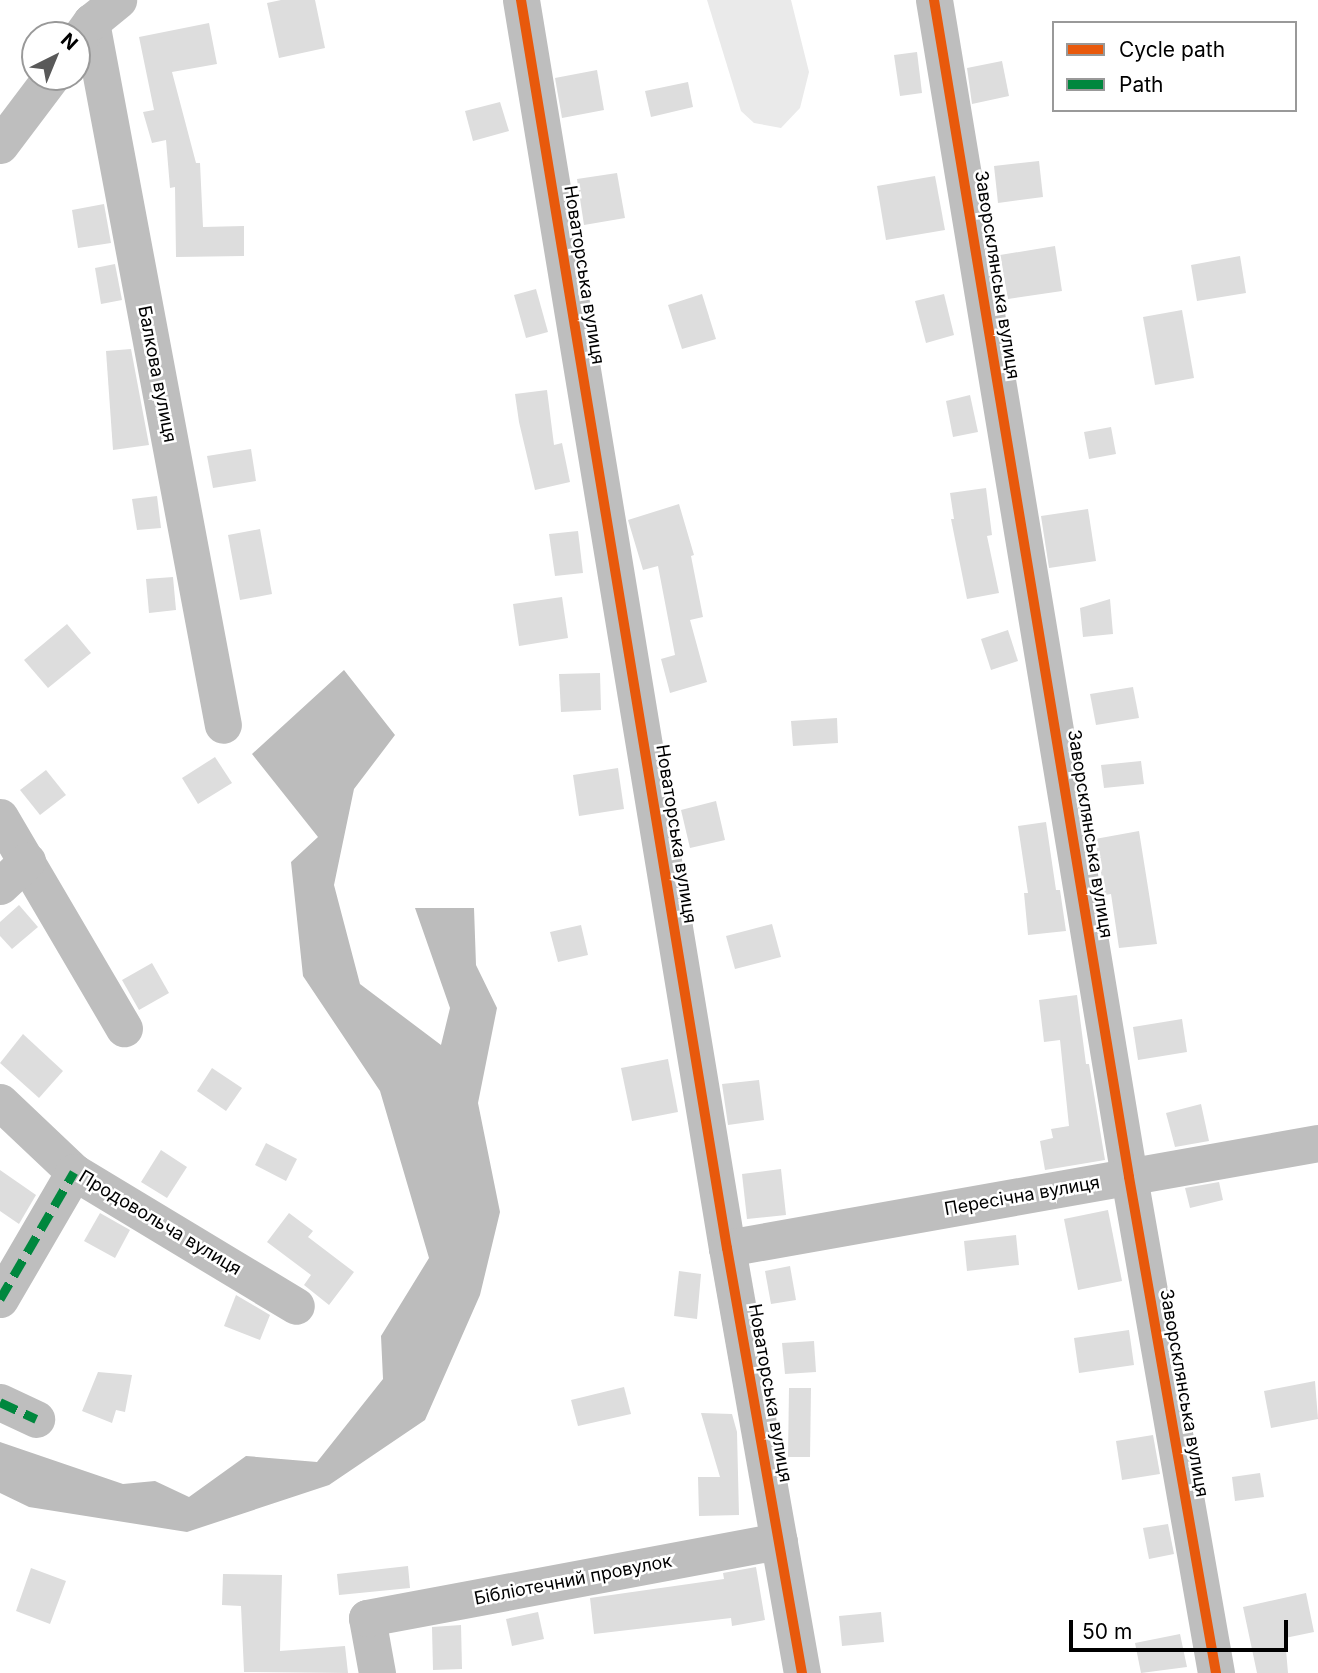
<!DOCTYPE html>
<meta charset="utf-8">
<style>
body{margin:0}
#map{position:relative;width:1318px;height:1673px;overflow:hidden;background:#fff;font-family:Inter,sans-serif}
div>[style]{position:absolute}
.green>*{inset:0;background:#eaeaea}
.water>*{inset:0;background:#bcbcbc}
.building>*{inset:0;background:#ddd}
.minor>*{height:37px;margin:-18.5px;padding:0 18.5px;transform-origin:18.5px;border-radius:18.5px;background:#bebebe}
.quiet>*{height:9px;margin-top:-4.5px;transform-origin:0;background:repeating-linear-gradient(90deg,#00873e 0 18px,transparent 0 27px)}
.cycleway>*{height:10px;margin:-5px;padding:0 5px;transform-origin:5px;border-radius:5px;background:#e8590c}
span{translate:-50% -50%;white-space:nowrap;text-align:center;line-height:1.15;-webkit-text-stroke:5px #fff;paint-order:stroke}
.street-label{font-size:18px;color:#000}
.legend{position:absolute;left:1052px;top:21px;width:245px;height:91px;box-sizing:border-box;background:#fff;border:2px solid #999;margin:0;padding:9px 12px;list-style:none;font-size:21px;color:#000}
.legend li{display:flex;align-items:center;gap:14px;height:35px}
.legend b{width:35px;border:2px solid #999}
.north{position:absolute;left:21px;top:21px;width:70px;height:70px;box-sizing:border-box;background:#fff;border:2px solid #999;border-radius:50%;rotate:43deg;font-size:19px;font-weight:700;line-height:28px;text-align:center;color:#000}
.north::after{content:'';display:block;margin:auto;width:24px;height:32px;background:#595959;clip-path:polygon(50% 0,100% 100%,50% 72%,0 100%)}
.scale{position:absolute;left:1069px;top:1620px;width:219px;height:32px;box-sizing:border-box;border:4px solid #000;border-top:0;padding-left:9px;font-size:21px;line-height:24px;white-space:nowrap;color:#000;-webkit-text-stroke:5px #fff;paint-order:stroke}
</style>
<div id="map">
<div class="green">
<div style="clip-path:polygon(707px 0,791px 0,809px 72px,800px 108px,781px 128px,754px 123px,741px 111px)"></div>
</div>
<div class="water">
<div style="clip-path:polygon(344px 670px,395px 735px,354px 789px,334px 885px,360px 984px,441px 1045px,450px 1008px,415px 908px,474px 908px,476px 965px,497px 1008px,478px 1103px,500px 1212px,480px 1295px,425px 1420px,329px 1485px,187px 1532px,29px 1507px,0 1493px,0 1442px,123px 1484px,155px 1481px,189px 1497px,246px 1456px,317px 1462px,383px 1379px,381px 1336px,429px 1258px,380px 1091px,303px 976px,291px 862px,318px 837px,252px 754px)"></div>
</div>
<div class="building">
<div style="clip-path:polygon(281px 0,315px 0,325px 48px,279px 58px,267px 3px)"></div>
<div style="clip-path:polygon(209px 23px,217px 64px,172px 72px,196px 163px,200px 163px,203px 227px,244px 226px,244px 256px,176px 257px,175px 187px,170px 188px,166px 140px,152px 143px,143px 112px,154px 110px,139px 37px)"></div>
<div style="clip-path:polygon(917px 52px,922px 93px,900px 96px,894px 55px)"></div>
<div style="clip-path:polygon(1002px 61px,1009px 96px,972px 104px,967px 68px)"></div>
<div style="clip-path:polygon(597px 70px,604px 110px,562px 118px,555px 78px)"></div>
<div style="clip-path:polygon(688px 82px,693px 107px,651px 117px,645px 91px)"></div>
<div style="clip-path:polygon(500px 102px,509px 131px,473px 141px,465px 111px)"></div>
<div style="clip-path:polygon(1039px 161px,1043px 197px,998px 203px,994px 166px)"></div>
<div style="clip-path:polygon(617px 173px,625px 218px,584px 225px,577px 179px)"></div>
<div style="clip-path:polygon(935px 176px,945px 230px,886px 240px,877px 186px)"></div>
<div style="clip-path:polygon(104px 204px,111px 243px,78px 248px,72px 210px)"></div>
<div style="clip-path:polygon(1055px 246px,1062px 291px,1008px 299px,1000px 255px)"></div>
<div style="clip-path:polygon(1240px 256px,1246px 293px,1197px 301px,1191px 265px)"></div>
<div style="clip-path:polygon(115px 264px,122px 300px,101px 304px,95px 268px)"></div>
<div style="clip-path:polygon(536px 289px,548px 332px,526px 338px,514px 295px)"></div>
<div style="clip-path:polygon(702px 294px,716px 339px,682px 349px,668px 305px)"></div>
<div style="clip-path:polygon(944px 294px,954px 335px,926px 343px,915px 301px)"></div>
<div style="clip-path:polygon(1182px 310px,1194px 378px,1155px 385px,1143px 317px)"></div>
<div style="clip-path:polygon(131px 349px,149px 445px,113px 450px,106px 351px)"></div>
<div style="clip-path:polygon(547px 390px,554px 445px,562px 443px,570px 482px,535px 490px,519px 422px,515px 394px)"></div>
<div style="clip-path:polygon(970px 395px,978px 432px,953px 437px,946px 401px)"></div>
<div style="clip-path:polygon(1111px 427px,1116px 454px,1089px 459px,1084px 432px)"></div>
<div style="clip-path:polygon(251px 449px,256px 481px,213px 488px,207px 456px)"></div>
<div style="clip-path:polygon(986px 488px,992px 535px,987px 536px,999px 593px,967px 599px,951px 519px,954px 519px,950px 493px)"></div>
<div style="clip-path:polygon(157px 496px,161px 528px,137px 530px,132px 499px)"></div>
<div style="clip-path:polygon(679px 504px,694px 555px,691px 556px,703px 617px,690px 620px,707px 682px,670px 693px,661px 659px,675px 655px,658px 566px,643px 570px,628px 520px)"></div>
<div style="clip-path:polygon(1088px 509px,1096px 561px,1049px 568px,1041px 516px)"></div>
<div style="clip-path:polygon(260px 529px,272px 594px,240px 600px,228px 535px)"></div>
<div style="clip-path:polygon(578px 531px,583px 573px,555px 576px,549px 534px)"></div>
<div style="clip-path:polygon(173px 577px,176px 610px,149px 613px,146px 579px)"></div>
<div style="clip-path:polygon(562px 597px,568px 638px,519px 646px,513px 604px)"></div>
<div style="clip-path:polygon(1110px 599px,1113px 634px,1083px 637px,1080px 608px)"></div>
<div style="clip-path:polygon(67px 624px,91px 653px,48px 688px,24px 660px)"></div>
<div style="clip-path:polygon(1008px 630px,1018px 661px,991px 670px,981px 639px)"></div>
<div style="clip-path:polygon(600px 673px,601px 710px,561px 712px,559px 674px)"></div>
<div style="clip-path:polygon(1133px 687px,1139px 718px,1096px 725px,1090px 694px)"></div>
<div style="clip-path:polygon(837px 718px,838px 743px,793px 746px,791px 721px)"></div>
<div style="clip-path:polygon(215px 757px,232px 783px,198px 804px,182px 778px)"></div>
<div style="clip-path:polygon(1141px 761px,1144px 784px,1104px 788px,1101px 765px)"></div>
<div style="clip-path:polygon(618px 768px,624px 809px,579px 816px,573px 775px)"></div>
<div style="clip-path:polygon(46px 770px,66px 795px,40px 815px,20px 790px)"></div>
<div style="clip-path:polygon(716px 801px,725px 840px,690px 848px,681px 810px)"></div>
<div style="clip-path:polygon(1046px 822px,1056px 890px,1060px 890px,1066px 931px,1028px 935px,1024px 893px,1028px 893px,1018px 826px)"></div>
<div style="clip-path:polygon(1139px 831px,1157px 944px,1119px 948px,1111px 894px,1105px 895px,1095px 839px)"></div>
<div style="clip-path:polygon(19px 905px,38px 927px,12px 949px,0 936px,0 922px)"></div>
<div style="clip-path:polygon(772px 924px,781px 957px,735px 969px,726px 936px)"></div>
<div style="clip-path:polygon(581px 925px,588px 955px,558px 962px,550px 932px)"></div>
<div style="clip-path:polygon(152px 963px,169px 993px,139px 1010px,122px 980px)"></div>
<div style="clip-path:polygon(1077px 995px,1086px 1064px,1089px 1064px,1105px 1160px,1045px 1170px,1040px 1141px,1053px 1138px,1051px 1129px,1069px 1126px,1060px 1040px,1044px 1042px,1039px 1000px)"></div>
<div style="clip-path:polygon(1182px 1019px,1187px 1052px,1138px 1060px,1133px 1027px)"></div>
<div style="clip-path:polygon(23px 1034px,63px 1071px,39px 1098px,0 1063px)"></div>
<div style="clip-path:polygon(668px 1059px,678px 1112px,632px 1121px,621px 1068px)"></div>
<div style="clip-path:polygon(212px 1068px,242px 1088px,226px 1111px,197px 1091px)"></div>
<div style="clip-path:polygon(759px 1080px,764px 1120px,728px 1125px,722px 1084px)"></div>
<div style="clip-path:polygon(1201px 1104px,1209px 1141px,1175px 1147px,1166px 1113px)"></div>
<div style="clip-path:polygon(266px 1143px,297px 1159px,286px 1181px,255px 1165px)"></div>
<div style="clip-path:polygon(161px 1150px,187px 1167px,167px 1198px,141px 1182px)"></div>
<div style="clip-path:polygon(781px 1169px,786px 1215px,747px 1219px,742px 1174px)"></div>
<div style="clip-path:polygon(0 1170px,36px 1195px,19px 1224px,0 1211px)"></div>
<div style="clip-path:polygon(1219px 1182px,1223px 1200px,1190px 1208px,1185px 1188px)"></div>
<div style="clip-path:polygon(1108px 1210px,1122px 1281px,1078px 1290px,1064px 1219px)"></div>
<div style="clip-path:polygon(100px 1213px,130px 1230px,115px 1258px,84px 1241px)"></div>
<div style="clip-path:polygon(289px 1213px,313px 1231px,308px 1237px,354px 1272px,329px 1305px,304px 1285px,311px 1275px,267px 1242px)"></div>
<div style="clip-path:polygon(1016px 1235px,1019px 1265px,967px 1271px,964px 1241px)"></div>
<div style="clip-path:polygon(790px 1266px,796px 1300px,771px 1304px,765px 1271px)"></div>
<div style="clip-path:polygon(679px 1271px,701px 1274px,697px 1319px,674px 1316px)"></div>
<div style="clip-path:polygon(236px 1295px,270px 1315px,260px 1340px,224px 1326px)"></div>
<div style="clip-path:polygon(1129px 1330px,1134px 1365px,1079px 1373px,1074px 1338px)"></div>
<div style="clip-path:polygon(814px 1341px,816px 1372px,785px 1374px,782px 1343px)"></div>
<div style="clip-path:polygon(98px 1372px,132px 1375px,125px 1412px,116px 1410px,112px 1423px,82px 1411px)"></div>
<div style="clip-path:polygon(1315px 1381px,1318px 1419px,1271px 1428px,1264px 1391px)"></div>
<div style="clip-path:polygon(624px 1387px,631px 1414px,578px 1426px,571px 1400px)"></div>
<div style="clip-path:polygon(789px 1388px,811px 1388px,810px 1457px,788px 1457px)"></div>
<div style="clip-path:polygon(701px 1413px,732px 1414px,737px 1432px,739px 1515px,699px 1516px,698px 1477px,720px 1477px)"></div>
<div style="clip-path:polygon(1153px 1435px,1160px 1474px,1122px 1480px,1116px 1441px)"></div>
<div style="clip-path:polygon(1260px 1473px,1264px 1497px,1235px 1501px,1232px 1477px)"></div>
<div style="clip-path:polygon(1168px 1524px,1174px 1554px,1149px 1559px,1143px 1528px)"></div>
<div style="clip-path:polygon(408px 1566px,410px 1588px,339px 1595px,337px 1574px)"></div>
<div style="clip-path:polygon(756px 1567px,765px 1620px,732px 1626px,731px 1618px,594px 1634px,590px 1598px,724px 1579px,723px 1573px)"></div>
<div style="clip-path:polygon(31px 1568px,66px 1581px,50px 1624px,16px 1611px)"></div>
<div style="clip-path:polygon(223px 1574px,282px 1575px,280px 1651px,345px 1646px,348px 1673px,244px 1672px,241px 1606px,222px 1605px)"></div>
<div style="clip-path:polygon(1306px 1593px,1314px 1632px,1285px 1638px,1288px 1673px,1257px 1673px,1243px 1607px)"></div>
<div style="clip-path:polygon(538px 1612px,544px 1639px,512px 1646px,506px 1619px)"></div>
<div style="clip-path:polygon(881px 1612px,884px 1642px,842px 1646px,839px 1616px)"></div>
<div style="clip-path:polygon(461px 1625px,462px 1669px,433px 1670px,432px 1627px)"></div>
<div style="clip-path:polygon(1180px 1634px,1187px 1667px,1141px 1673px,1135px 1643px)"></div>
</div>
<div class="minor">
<div style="left:521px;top:0;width:1265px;rotate:80.63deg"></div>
<div style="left:727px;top:1248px;width:432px;rotate:80deg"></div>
<div style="left:934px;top:0;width:1193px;rotate:80.59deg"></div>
<div style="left:1129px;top:1177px;width:504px;rotate:80.05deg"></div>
<div style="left:91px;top:22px;width:715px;rotate:79.37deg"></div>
<div style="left:77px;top:41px;width:24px;rotate:-54deg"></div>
<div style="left:91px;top:22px;width:35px;rotate:-39deg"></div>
<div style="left:0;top:145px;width:85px;rotate:-53.1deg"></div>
<div style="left:0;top:817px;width:245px;rotate:59.6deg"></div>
<div style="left:0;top:886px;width:37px;rotate:-43deg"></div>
<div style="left:0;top:1102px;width:102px;rotate:43.4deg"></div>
<div style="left:74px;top:1172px;width:259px;rotate:31.1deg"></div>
<div style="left:727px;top:1248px;width:600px;rotate:-10.07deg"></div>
<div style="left:0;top:1299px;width:147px;rotate:-59.8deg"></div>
<div style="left:0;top:1402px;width:40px;rotate:25deg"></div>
<div style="left:377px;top:1673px;width:56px;rotate:-100.3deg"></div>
<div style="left:367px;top:1618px;width:419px;rotate:-10.6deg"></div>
</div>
<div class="quiet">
<div style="left:0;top:1299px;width:147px;rotate:-59.8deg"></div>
<div style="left:0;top:1402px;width:40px;rotate:25deg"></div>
</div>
<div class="cycleway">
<div style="left:521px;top:0;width:1265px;rotate:80.63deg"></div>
<div style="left:727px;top:1248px;width:432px;rotate:80deg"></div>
<div style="left:934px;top:0;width:1193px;rotate:80.59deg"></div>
<div style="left:1129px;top:1177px;width:504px;rotate:80.05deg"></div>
</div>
<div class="street-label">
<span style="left:584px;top:275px;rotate:81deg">Новаторська вулиця</span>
<span style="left:997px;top:275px;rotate:81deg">Заворсклянська вулиця</span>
<span style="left:157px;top:374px;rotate:79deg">Балкова вулиця</span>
<span style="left:676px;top:834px;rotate:81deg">Новаторська вулиця</span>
<span style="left:1090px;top:834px;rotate:81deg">Заворсклянська вулиця</span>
<span style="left:1022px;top:1196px;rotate:-10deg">Пересічна вулиця</span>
<span style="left:160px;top:1223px;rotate:31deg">Продовольча вулиця</span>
<span style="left:770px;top:1393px;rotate:80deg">Новаторська вулиця</span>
<span style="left:1184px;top:1393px;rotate:80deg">Заворсклянська вулиця</span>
<span style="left:573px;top:1580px;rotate:-11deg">Бібліотечний провулок</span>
</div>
<ul class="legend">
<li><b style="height:9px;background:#e8590c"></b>Cycle path</li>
<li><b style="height:9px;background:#00873e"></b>Path</li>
</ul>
<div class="north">N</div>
<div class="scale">50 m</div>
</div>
